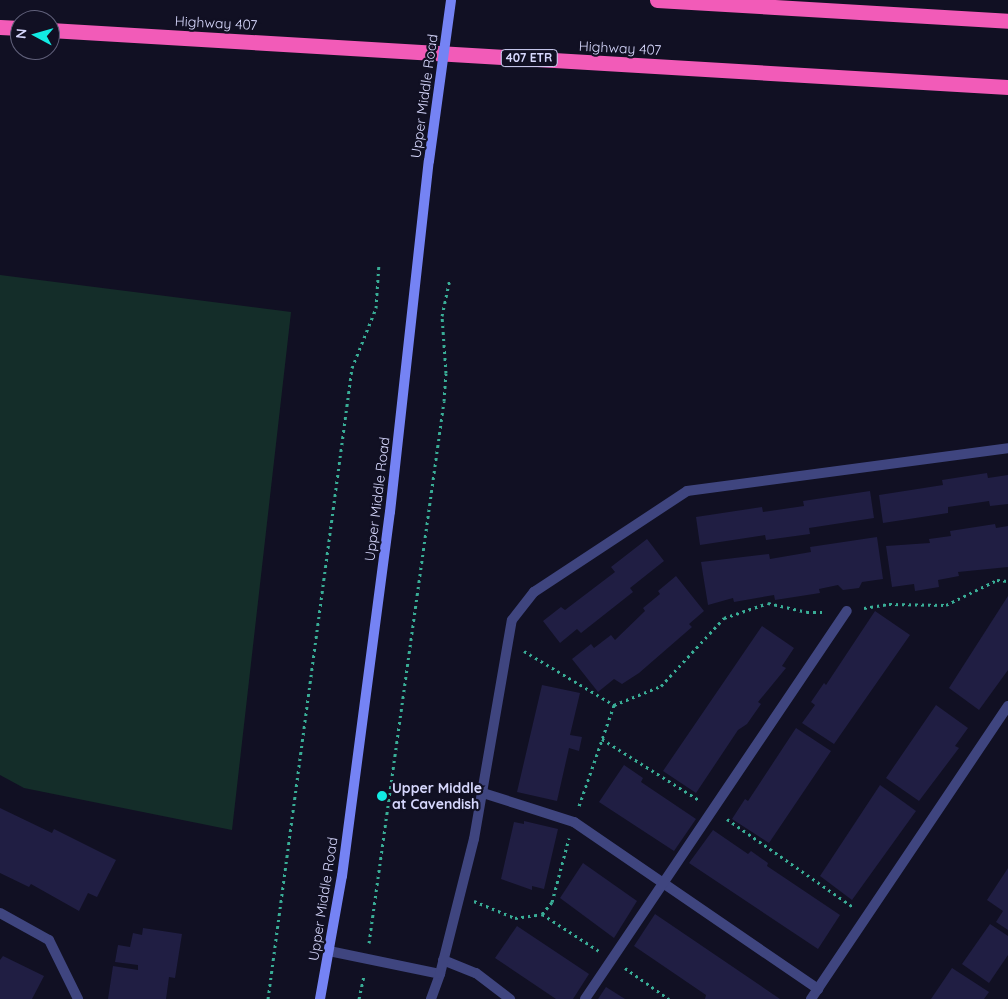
<!DOCTYPE html>
<style>
body{margin:0}
#map{position:relative;width:1008px;height:999px;overflow:hidden;background:#111023;font-family:Quicksand,sans-serif}
div>[style]{position:absolute}
.green>*{inset:0;background:#142d29}
.building>*{inset:0;background:#201e43}
.path>*{height:3px;margin-top:-1.5px;transform-origin:0;background:repeating-linear-gradient(90deg,#39ad96 0 2.5px,transparent 0 6.5px)}
.service>*{height:10px;margin:-5px;padding:0 5px;transform-origin:5px;border-radius:5px;background:#3f457f}
.minor>*{height:10px;margin:-5px;padding:0 5px;transform-origin:5px;border-radius:5px;background:#3f457f}
.secondary>*{height:10px;margin:-5px;padding:0 5px;transform-origin:5px;border-radius:5px;background:#7583f4}
.motorway>*{height:15px;margin:-7.5px;padding:0 7.5px;transform-origin:7.5px;border-radius:7.5px;background:#f25bb8}
.secondary-bridge>*{height:10px;margin:-5px;padding:0 5px;transform-origin:5px;border-radius:5px;background:#7583f4}
.dots>*{width:14px;height:14px;translate:-50% -50%;box-sizing:border-box;border:2px solid #111023;border-radius:50%}
span{translate:-50% -50%;white-space:nowrap;text-align:center;line-height:1.15;-webkit-text-stroke:4.5px #111023;paint-order:stroke}
.shield-label span{padding:1px 4px;background:#111023;border:1px solid;border-radius:4px;-webkit-text-stroke-width:0}
.shield-label{font-size:12px;color:#d6d7fc;font-weight:700}
.street-label{font-size:14px;color:#d6d7fc}
.poi-label{font-size:14px;color:#d6d7fc;font-weight:700}
.left{translate:0 -50%;text-align:left}
.north{position:absolute;left:10px;top:10px;width:50px;height:50px;box-sizing:border-box;background:#111023;border:1px solid #60607a;border-radius:50%;rotate:276deg;font-size:14px;font-weight:700;line-height:20px;text-align:center;color:#d6d7fc}
.north::after{content:'';display:block;margin:auto;width:18px;height:22px;background:#12ebe3;clip-path:polygon(50% 0,100% 100%,50% 72%,0 100%)}
</style>
<div id="map">
<div class="green">
<div style="clip-path:polygon(0 275px,291px 312px,232px 830px,24px 788px,0 775px)"></div>
</div>
<div class="building">
<div style="clip-path:polygon(987px 473px,988px 478px,1008px 475px,1008px 504px,990px 506px,989px 501px,948px 507px,948px 513px,883px 523px,879px 495px,943px 485px,942px 480px)"></div>
<div style="clip-path:polygon(870px 491px,874px 518px,809px 528px,810px 534px,766px 540px,765px 535px,700px 545px,696px 517px,762px 507px,763px 512px,804px 506px,803px 501px)"></div>
<div style="clip-path:polygon(995px 524px,996px 528px,1008px 526px,1008px 567px,958px 572px,959px 576px,938px 580px,939px 587px,915px 591px,914px 584px,892px 587px,886px 546px,930px 543px,929px 539px,951px 536px,950px 531px)"></div>
<div style="clip-path:polygon(877px 537px,883px 579px,862px 582px,859px 588px,843px 590px,838px 585px,819px 589px,820px 593px,775px 600px,774px 595px,734px 602px,733px 598px,708px 605px,701px 562px,769px 554px,770px 559px,811px 552px,810px 547px)"></div>
<div style="clip-path:polygon(647px 539px,664px 561px,630px 588px,633px 592px,581px 633px,577px 629px,560px 643px,543px 621px,561px 607px,565px 610px,615px 572px,611px 567px)"></div>
<div style="clip-path:polygon(676px 576px,704px 611px,689px 624px,692px 627px,639px 673px,622px 684px,614px 679px,598px 692px,572px 659px,591px 644px,594px 648px,611px 635px,615px 640px,645px 611px,643px 608px,660px 594px,658px 591px)"></div>
<div style="clip-path:polygon(1008px 596px,1008px 670px,979px 710px,949px 688px)"></div>
<div style="clip-path:polygon(875px 611px,910px 635px,834px 744px,802px 723px,815px 705px,811px 702px,824px 683px,826px 685px)"></div>
<div style="clip-path:polygon(762px 626px,794px 648px,782px 666px,786px 668px,758px 702px,761px 704px,747px 724px,738px 730px,696px 793px,663px 771px)"></div>
<div style="clip-path:polygon(542px 685px,580px 693px,570px 735px,582px 737px,579px 751px,569px 748px,557px 801px,517px 792px)"></div>
<div style="clip-path:polygon(936px 705px,968px 728px,955px 746px,959px 748px,919px 801px,886px 778px)"></div>
<div style="clip-path:polygon(796px 728px,831px 751px,769px 843px,732px 819px,745px 799px,748px 801px)"></div>
<div style="clip-path:polygon(624px 765px,643px 778px,641px 782px,696px 819px,674px 851px,599px 802px)"></div>
<div style="clip-path:polygon(880px 785px,916px 811px,852px 900px,820px 876px)"></div>
<div style="clip-path:polygon(0 808px,52px 833px,54px 829px,116px 860px,97px 897px,88px 893px,79px 911px,31px 884px,29px 887px,0 873px)"></div>
<div style="clip-path:polygon(524px 821px,558px 829px,544px 889px,532px 886px,532px 890px,501px 879px,514px 822px,524px 824px)"></div>
<div style="clip-path:polygon(713px 830px,748px 854px,751px 851px,768px 863px,767px 866px,840px 915px,818px 949px,689px 863px)"></div>
<div style="clip-path:polygon(583px 863px,637px 901px,614px 938px,560px 898px)"></div>
<div style="clip-path:polygon(1008px 868px,1008px 930px,996px 922px,1003px 911px,987px 900px)"></div>
<div style="clip-path:polygon(655px 914px,780px 999px,705px 999px,706px 995px,634px 946px)"></div>
<div style="clip-path:polygon(990px 924px,1008px 936px,1008px 955px,989px 983px,962px 964px)"></div>
<div style="clip-path:polygon(517px 926px,589px 974px,573px 999px,556px 999px,495px 958px)"></div>
<div style="clip-path:polygon(143px 928px,182px 934px,175px 978px,169px 977px,166px 999px,108px 999px,113px 966px,138px 970px,138px 965px,115px 962px,118px 945px,130px 947px,133px 933px,142px 935px)"></div>
<div style="clip-path:polygon(3px 956px,44px 976px,32px 999px,0 999px,0 960px)"></div>
<div style="clip-path:polygon(952px 968px,989px 992px,984px 999px,931px 999px)"></div>
<div style="clip-path:polygon(606px 987px,625px 999px,598px 999px)"></div>
</div>
<div class="path">
<div style="left:864px;top:608px;width:25px;rotate:-9deg"></div>
<div style="left:889px;top:604px;width:57px;rotate:1deg"></div>
<div style="left:946px;top:605px;width:57px;rotate:-26.1deg"></div>
<div style="left:997px;top:580px;width:11px;rotate:5deg"></div>
<div style="left:524px;top:651px;width:105px;rotate:31deg"></div>
<div style="left:614px;top:705px;width:107px;rotate:109.1deg"></div>
<div style="left:614px;top:705px;width:51px;rotate:-22deg"></div>
<div style="left:661px;top:686px;width:93px;rotate:-47.2deg"></div>
<div style="left:724px;top:618px;width:46px;rotate:-18.8deg"></div>
<div style="left:768px;top:603px;width:40px;rotate:13deg"></div>
<div style="left:807px;top:612px;width:19px"></div>
<div style="left:602px;top:739px;width:115px;rotate:32.2deg"></div>
<div style="left:727px;top:819px;width:154px;rotate:34.9deg"></div>
<div style="left:474px;top:901px;width:44px;rotate:22.5deg"></div>
<div style="left:515px;top:918px;width:27px;rotate:-8deg"></div>
<div style="left:542px;top:914px;width:68px;rotate:33deg"></div>
<div style="left:542px;top:914px;width:16px;rotate:-50deg"></div>
<div style="left:552px;top:902px;width:66px;rotate:-75.1deg"></div>
<div style="left:369px;top:943px;width:547px;rotate:-82.12deg"></div>
<div style="left:444px;top:401px;width:28px;rotate:-86deg"></div>
<div style="left:446px;top:373px;width:57px;rotate:-94deg"></div>
<div style="left:442px;top:316px;width:38px;rotate:-78deg"></div>
<div style="left:625px;top:968px;width:54px;rotate:35.2deg"></div>
<div style="left:268px;top:999px;width:637px;rotate:-82.42deg"></div>
<div style="left:352px;top:368px;width:65px;rotate:-68.2deg"></div>
<div style="left:376px;top:308px;width:45px;rotate:-86.2deg"></div>
<div style="left:359px;top:999px;width:24px;rotate:-78deg"></div>
</div>
<div class="service">
<div style="left:483px;top:793px;width:96px;rotate:17.7deg"></div>
<div style="left:574px;top:822px;width:296px;rotate:34.4deg"></div>
<div style="left:329px;top:951px;width:113px;rotate:11.7deg"></div>
<div style="left:443px;top:960px;width:35px;rotate:22deg"></div>
<div style="left:476px;top:973px;width:43px;rotate:37.4deg"></div>
<div style="left:431px;top:999px;width:27px;rotate:-70deg"></div>
<div style="left:440px;top:974px;width:139px;rotate:-75.9deg"></div>
<div style="left:474px;top:839px;width:222px;rotate:-80.2deg"></div>
<div style="left:512px;top:620px;width:36px;rotate:-52deg"></div>
<div style="left:534px;top:592px;width:183px;rotate:-33.4deg"></div>
<div style="left:687px;top:491px;width:324px;rotate:-7.6deg"></div>
<div style="left:585px;top:999px;width:468px;rotate:-56deg"></div>
<div style="left:811px;top:999px;width:353px;rotate:-56.1deg"></div>
</div>
<div class="minor">
<div style="left:0;top:913px;width:56px;rotate:28.9deg"></div>
<div style="left:49px;top:940px;width:66px;rotate:63.8deg"></div>
</div>
<div class="secondary">
<div style="left:320px;top:999px;width:125px;rotate:-79.9deg"></div>
<div style="left:342px;top:876px;width:367px;rotate:-82.5deg"></div>
<div style="left:390px;top:512px;width:353px;rotate:-83.7deg"></div>
</div>
<div class="motorway">
<div style="left:657px;top:0;width:352px;rotate:3.4deg"></div>
<div style="left:0;top:27px;width:20px;rotate:3deg"></div>
<div style="left:50px;top:30px;width:960px;rotate:3.41deg"></div>
</div>
<div class="secondary-bridge">
<div style="left:429px;top:161px;width:162px;rotate:-82.2deg"></div>
</div>
<div class="dots">
<div style="left:382px;top:796px;background:#12ebe3"></div>
</div>
<div class="shield-label">
<span style="left:529px;top:58px">407 ETR</span>
</div>
<div class="street-label">
<span style="left:216px;top:23px;rotate:3deg">Highway 407</span>
<span style="left:620px;top:48px;rotate:3deg">Highway 407</span>
<span style="left:424px;top:96px;rotate:-82deg">Upper Middle Road</span>
<span style="left:377px;top:499px;rotate:-83deg">Upper Middle Road</span>
<span style="left:323px;top:899px;rotate:-81deg">Upper Middle Road</span>
</div>
<div class="poi-label">
<span class="left" style="left:392px;top:796px">Upper Middle<br>at Cavendish</span>
</div>
<div class="north">N</div>
</div>
